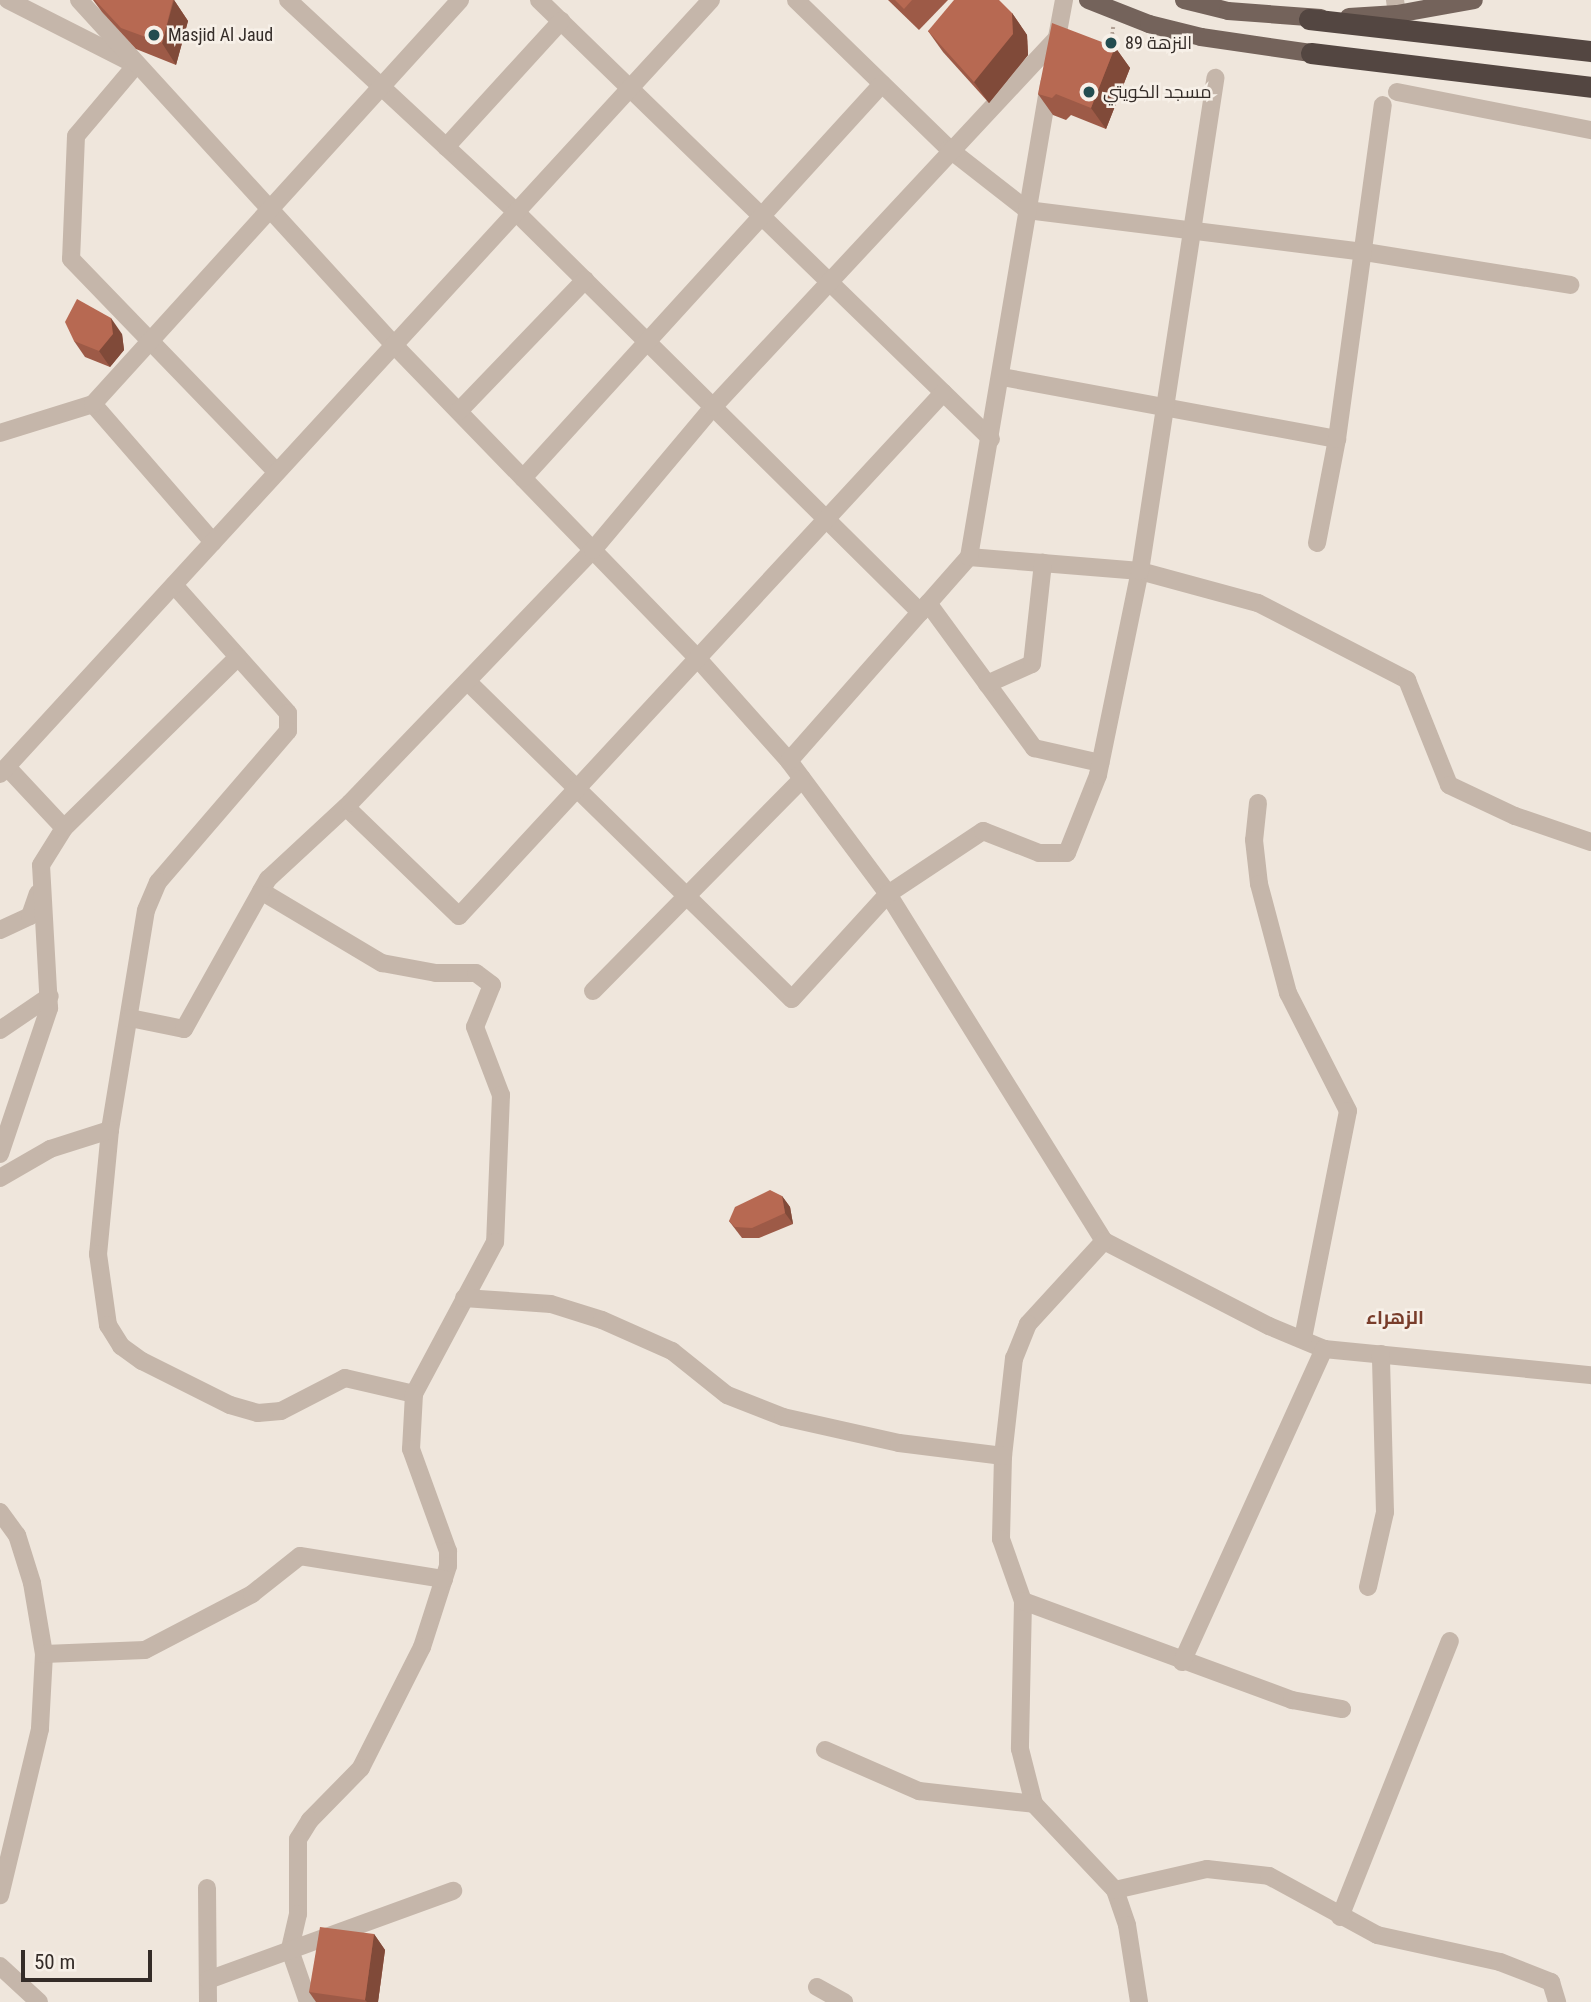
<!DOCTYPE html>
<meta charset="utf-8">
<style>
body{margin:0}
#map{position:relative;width:1591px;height:2002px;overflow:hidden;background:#efe6dc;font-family:"Roboto Condensed",Cairo,sans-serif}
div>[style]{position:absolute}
.path>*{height:3.5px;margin-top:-1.75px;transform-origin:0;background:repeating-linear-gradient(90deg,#b1a094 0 3.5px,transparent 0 7px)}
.minor>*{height:18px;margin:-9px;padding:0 9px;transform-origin:9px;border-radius:9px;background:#c5b6aa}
.major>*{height:18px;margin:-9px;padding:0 9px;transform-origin:9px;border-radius:9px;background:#74635b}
.highway>*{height:21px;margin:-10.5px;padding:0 10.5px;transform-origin:10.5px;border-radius:10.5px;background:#534641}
.wall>*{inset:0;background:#9d5a47}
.shaded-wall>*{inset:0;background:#804a39}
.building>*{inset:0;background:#b76952}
.dots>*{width:19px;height:19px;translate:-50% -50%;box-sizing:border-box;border:4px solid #f7f0e8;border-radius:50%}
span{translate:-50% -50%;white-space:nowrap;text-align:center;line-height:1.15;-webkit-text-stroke:5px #f7f0e8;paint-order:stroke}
.poi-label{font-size:18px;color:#342c28}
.left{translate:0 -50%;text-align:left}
.neighbourhood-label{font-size:19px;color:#793d2b;font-weight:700}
.scale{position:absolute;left:21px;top:1950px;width:131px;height:32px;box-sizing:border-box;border:4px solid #342c28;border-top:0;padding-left:9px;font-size:21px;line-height:24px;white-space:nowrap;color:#342c28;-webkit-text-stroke:5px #f7f0e8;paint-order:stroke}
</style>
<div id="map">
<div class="path">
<div style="left:1111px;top:43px;width:16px;rotate:-83deg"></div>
</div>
<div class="minor">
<div style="left:8px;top:0;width:144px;rotate:26.9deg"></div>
<div style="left:136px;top:65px;width:93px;rotate:130.2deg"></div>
<div style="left:76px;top:136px;width:123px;rotate:92.3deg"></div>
<div style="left:71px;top:259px;width:296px;rotate:46deg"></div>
<div style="left:79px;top:0;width:467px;rotate:47.6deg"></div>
<div style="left:394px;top:345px;width:438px;rotate:45.9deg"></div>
<div style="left:699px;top:660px;width:135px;rotate:48.3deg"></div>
<div style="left:789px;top:761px;width:166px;rotate:53.3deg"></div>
<div style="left:888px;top:894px;width:409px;rotate:58.1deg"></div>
<div style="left:1104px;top:1241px;width:186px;rotate:27.3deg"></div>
<div style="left:1269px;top:1326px;width:60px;rotate:22.7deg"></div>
<div style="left:1324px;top:1349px;width:268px;rotate:5.6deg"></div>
<div style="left:288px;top:0;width:311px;rotate:42.9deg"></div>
<div style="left:516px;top:212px;width:569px;rotate:44.71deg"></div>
<div style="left:539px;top:0;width:630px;rotate:44.16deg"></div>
<div style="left:796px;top:0;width:214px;rotate:44.2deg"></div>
<div style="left:949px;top:149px;width:99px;rotate:38deg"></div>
<div style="left:1027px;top:210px;width:341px;rotate:7.1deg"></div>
<div style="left:1365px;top:252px;width:208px;rotate:9.1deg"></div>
<div style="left:1395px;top:0;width:14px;rotate:82deg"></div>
<div style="left:1055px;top:48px;width:49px;rotate:-79.4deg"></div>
<div style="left:1397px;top:92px;width:198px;rotate:11.1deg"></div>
<div style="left:446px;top:147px;width:171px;rotate:-47.6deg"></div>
<div style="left:1002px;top:377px;width:341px;rotate:10.5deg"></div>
<div style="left:93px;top:404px;width:183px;rotate:49deg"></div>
<div style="left:459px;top:411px;width:182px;rotate:-46.1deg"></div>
<div style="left:0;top:433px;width:97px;rotate:-17.3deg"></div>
<div style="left:93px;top:404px;width:546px;rotate:-47.75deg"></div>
<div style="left:523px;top:478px;width:533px;rotate:-47.66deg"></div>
<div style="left:1317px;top:543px;width:106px;rotate:-79.1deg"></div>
<div style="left:1337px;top:439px;width:337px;rotate:-82.2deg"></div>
<div style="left:969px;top:557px;width:172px;rotate:4.7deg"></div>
<div style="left:1140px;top:571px;width:122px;rotate:15.2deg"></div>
<div style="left:1258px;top:603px;width:168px;rotate:27.3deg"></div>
<div style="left:1407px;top:680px;width:113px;rotate:68.2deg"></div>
<div style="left:1449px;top:785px;width:73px;rotate:25.2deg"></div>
<div style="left:1515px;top:816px;width:80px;rotate:18.9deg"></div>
<div style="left:174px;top:585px;width:171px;rotate:48.3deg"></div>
<div style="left:288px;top:713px;width:18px;rotate:90deg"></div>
<div style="left:288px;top:731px;width:199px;rotate:130.7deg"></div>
<div style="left:158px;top:882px;width:30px;rotate:113deg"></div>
<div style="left:146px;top:910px;width:223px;rotate:99.3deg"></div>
<div style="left:110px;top:1130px;width:125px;rotate:95.5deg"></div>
<div style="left:98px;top:1254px;width:72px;rotate:82deg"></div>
<div style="left:108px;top:1325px;width:25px;rotate:58deg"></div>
<div style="left:121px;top:1346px;width:26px;rotate:36deg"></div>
<div style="left:142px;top:1361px;width:98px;rotate:26.6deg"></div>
<div style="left:230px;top:1405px;width:29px;rotate:16deg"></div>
<div style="left:258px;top:1413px;width:23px;rotate:-5deg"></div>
<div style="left:281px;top:1411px;width:72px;rotate:-27.3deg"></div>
<div style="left:345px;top:1378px;width:71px;rotate:13.1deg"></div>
<div style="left:928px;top:603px;width:180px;rotate:53.8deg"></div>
<div style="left:1034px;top:748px;width:68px;rotate:12.8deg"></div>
<div style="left:468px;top:682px;width:453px;rotate:44.4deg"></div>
<div style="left:792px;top:999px;width:142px;rotate:-47.6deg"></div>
<div style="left:888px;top:894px;width:114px;rotate:-33.6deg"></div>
<div style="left:983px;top:831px;width:60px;rotate:21.4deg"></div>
<div style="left:1039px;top:853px;width:28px"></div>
<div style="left:1067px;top:853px;width:84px;rotate:-68.3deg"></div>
<div style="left:1098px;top:775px;width:208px;rotate:-78.4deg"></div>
<div style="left:1140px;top:571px;width:499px;rotate:-81.3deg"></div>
<div style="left:987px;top:684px;width:49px;rotate:-24deg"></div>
<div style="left:1032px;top:664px;width:102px;rotate:-83.8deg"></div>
<div style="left:789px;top:761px;width:272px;rotate:-48.6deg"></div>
<div style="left:969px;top:557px;width:481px;rotate:-80.4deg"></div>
<div style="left:7px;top:767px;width:83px;rotate:46.9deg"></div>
<div style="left:0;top:774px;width:1051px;rotate:-47.43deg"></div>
<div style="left:1258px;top:803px;width:37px;rotate:96deg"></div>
<div style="left:1254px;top:840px;width:44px;rotate:83.5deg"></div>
<div style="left:1259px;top:884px;width:113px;rotate:75.1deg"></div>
<div style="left:1288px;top:993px;width:132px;rotate:63deg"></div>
<div style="left:1348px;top:1111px;width:232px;rotate:101.2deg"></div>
<div style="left:346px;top:807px;width:157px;rotate:44deg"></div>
<div style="left:459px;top:916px;width:713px;rotate:-47.22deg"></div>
<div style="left:261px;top:891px;width:141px;rotate:30.8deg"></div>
<div style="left:382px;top:963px;width:55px;rotate:10.5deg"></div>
<div style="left:436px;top:973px;width:40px"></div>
<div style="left:476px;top:973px;width:20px;rotate:37deg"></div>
<div style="left:492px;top:985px;width:45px;rotate:112deg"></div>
<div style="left:475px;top:1027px;width:73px;rotate:69.1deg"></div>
<div style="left:501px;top:1095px;width:147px;rotate:92.3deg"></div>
<div style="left:495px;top:1242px;width:172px;rotate:118.1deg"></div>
<div style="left:414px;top:1394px;width:55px;rotate:93.1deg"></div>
<div style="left:411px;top:1449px;width:109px;rotate:70.1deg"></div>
<div style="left:448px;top:1551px;width:15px;rotate:90deg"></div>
<div style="left:448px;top:1566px;width:85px;rotate:107.8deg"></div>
<div style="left:422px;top:1647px;width:136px;rotate:116.8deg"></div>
<div style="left:361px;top:1768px;width:73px;rotate:134.4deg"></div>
<div style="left:310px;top:1820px;width:22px;rotate:122deg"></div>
<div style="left:298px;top:1839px;width:75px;rotate:90deg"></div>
<div style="left:298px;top:1914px;width:37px;rotate:103deg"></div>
<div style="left:290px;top:1950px;width:55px;rotate:70.9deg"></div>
<div style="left:0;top:930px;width:33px;rotate:-25deg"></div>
<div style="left:30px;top:916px;width:24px;rotate:-71deg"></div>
<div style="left:593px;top:991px;width:298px;rotate:-45.4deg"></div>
<div style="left:130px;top:1018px;width:55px;rotate:11.5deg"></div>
<div style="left:184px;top:1029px;width:172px;rotate:-60.8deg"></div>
<div style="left:268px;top:879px;width:112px;rotate:-42.8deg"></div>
<div style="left:350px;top:803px;width:351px;rotate:-46.2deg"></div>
<div style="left:593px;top:550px;width:187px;rotate:-50deg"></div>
<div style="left:713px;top:407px;width:503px;rotate:-47.01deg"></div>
<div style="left:0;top:1030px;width:60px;rotate:-34.2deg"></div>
<div style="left:0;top:1154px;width:154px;rotate:-71.4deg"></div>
<div style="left:49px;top:1008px;width:143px;rotate:-93.2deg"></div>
<div style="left:41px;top:865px;width:44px;rotate:-58.1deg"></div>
<div style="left:64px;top:828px;width:244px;rotate:-44.5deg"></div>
<div style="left:0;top:1178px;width:58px;rotate:-30.1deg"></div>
<div style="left:50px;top:1149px;width:63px;rotate:-17.6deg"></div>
<div style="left:1104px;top:1241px;width:113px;rotate:132.5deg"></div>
<div style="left:1028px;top:1324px;width:37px;rotate:112deg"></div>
<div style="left:1014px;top:1358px;width:99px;rotate:96.4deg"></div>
<div style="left:1003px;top:1456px;width:83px;rotate:91.4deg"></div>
<div style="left:1001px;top:1539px;width:66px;rotate:70.5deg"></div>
<div style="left:1023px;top:1601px;width:148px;rotate:91.2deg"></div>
<div style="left:1020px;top:1749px;width:57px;rotate:75.7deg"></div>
<div style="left:1034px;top:1804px;width:118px;rotate:46.7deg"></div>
<div style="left:1115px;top:1890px;width:37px;rotate:71deg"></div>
<div style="left:1127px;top:1925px;width:78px;rotate:81.1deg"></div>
<div style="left:464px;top:1298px;width:87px;rotate:3.9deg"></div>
<div style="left:551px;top:1304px;width:53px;rotate:17.4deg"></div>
<div style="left:602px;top:1320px;width:77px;rotate:23.9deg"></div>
<div style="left:672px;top:1351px;width:70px;rotate:38.7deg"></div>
<div style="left:727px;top:1395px;width:60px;rotate:21.4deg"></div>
<div style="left:783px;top:1417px;width:119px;rotate:12.6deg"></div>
<div style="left:899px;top:1443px;width:105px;rotate:7.1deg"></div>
<div style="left:0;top:1512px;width:29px;rotate:54deg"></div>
<div style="left:17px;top:1535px;width:50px;rotate:72.6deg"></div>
<div style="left:32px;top:1583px;width:72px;rotate:80.4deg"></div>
<div style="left:44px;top:1654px;width:75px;rotate:93.1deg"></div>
<div style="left:40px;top:1729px;width:171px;rotate:103.5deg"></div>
<div style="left:1368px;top:1587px;width:77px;rotate:-77.2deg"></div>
<div style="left:1385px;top:1512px;width:158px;rotate:-91.5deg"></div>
<div style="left:1023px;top:1601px;width:287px;rotate:20.2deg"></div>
<div style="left:1292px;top:1700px;width:51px;rotate:10.2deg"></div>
<div style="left:44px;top:1654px;width:101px;rotate:-2.3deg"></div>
<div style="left:145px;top:1650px;width:121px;rotate:-27.6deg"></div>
<div style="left:252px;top:1594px;width:61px;rotate:-38.4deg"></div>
<div style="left:300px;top:1556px;width:146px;rotate:9.1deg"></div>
<div style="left:1182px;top:1662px;width:344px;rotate:-65.6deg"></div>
<div style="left:825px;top:1750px;width:103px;rotate:23.6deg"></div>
<div style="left:919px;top:1791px;width:116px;rotate:6.4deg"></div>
<div style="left:207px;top:1888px;width:114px;rotate:89.5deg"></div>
<div style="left:1115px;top:1890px;width:94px;rotate:-12.9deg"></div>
<div style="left:1207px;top:1869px;width:62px;rotate:6.4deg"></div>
<div style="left:1269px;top:1876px;width:123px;rotate:28.6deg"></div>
<div style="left:1377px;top:1935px;width:126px;rotate:12.4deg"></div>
<div style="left:1500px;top:1962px;width:55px;rotate:21.4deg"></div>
<div style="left:1551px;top:1982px;width:21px;rotate:73deg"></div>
<div style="left:1340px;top:1917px;width:297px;rotate:-68.3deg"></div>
<div style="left:0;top:1966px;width:53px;rotate:42.7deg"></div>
<div style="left:208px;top:1980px;width:261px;rotate:-20deg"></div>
<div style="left:817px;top:1987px;width:31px;rotate:29deg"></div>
</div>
<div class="major">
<div style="left:1088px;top:0;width:66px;rotate:21.5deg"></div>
<div style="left:1149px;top:24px;width:54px;rotate:14deg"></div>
<div style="left:1201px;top:37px;width:111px;rotate:8.3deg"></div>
<div style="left:1184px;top:0;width:45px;rotate:14deg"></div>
<div style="left:1228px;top:11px;width:93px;rotate:4.3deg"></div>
<div style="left:1349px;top:17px;width:48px;rotate:-3.6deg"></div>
<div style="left:1397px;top:14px;width:78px;rotate:-10.3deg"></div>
</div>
<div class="highway">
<div style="left:1309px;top:19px;width:284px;rotate:6.5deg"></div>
<div style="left:1311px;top:53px;width:282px;rotate:6.9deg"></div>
</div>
<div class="wall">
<div style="clip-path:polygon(93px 0,174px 0,188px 21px,176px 65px,136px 49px,102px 12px)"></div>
<div style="clip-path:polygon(888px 0,948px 0,919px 30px)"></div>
<div style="clip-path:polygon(1012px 13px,1027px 35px,1028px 55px,989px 103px,943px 52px,928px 31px)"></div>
<div style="clip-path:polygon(1115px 47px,1130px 68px,1106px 129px,1071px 115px,1066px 120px,1053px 115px,1038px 94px)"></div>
<div style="clip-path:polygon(122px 334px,124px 350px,110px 367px,85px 357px,74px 341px)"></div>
<div style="clip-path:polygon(782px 1196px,790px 1207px,793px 1224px,759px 1238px,742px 1238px,729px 1221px)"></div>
<div style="clip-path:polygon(374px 1934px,385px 1950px,378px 2002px,316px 2002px,309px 1992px)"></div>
</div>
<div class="shaded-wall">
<div style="clip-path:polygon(174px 0,188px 21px,176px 65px,162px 43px)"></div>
<div style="clip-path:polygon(1012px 13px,1027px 35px,1028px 55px,989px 103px,974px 82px)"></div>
<div style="clip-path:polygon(1115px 47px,1130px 68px,1106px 129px,1091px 108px)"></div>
<div style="clip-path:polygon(111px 318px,122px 334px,124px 350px,110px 367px,99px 351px)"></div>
<div style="clip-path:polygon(782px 1196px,790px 1207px,793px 1224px,785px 1213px)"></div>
<div style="clip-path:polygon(374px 1934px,385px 1950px,378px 2002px,367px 2002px,365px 2000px)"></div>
</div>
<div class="building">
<div style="clip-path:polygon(95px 0,173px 0,162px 43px,121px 28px)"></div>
<div style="clip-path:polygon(895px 0,912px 0,904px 9px)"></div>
<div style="clip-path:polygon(954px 0,999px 0,1012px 13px,1013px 34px,974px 82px,928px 31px)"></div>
<div style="clip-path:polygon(1052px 23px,1115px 47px,1091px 108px,1056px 94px,1052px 98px,1038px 94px)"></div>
<div style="clip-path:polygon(77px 299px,111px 318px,113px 334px,99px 351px,74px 341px,65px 322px)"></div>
<div style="clip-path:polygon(770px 1190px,782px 1196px,785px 1213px,752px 1228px,735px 1227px,729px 1221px,735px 1207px)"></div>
<div style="clip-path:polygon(320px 1927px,374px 1934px,365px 2000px,309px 1992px)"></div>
</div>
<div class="dots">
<div style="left:154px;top:35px;background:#234d50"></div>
<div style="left:1111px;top:43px;background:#234d50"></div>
<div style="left:1089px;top:92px;background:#234d50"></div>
</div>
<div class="poi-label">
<span class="left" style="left:168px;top:35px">Masjid Al Jaud</span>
<span class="left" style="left:1125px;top:43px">النزهة 89</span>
<span class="left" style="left:1103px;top:92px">مسجد الكويتي</span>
</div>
<div class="neighbourhood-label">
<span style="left:1395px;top:1318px">الزهراء</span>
</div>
<div class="scale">50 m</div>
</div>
